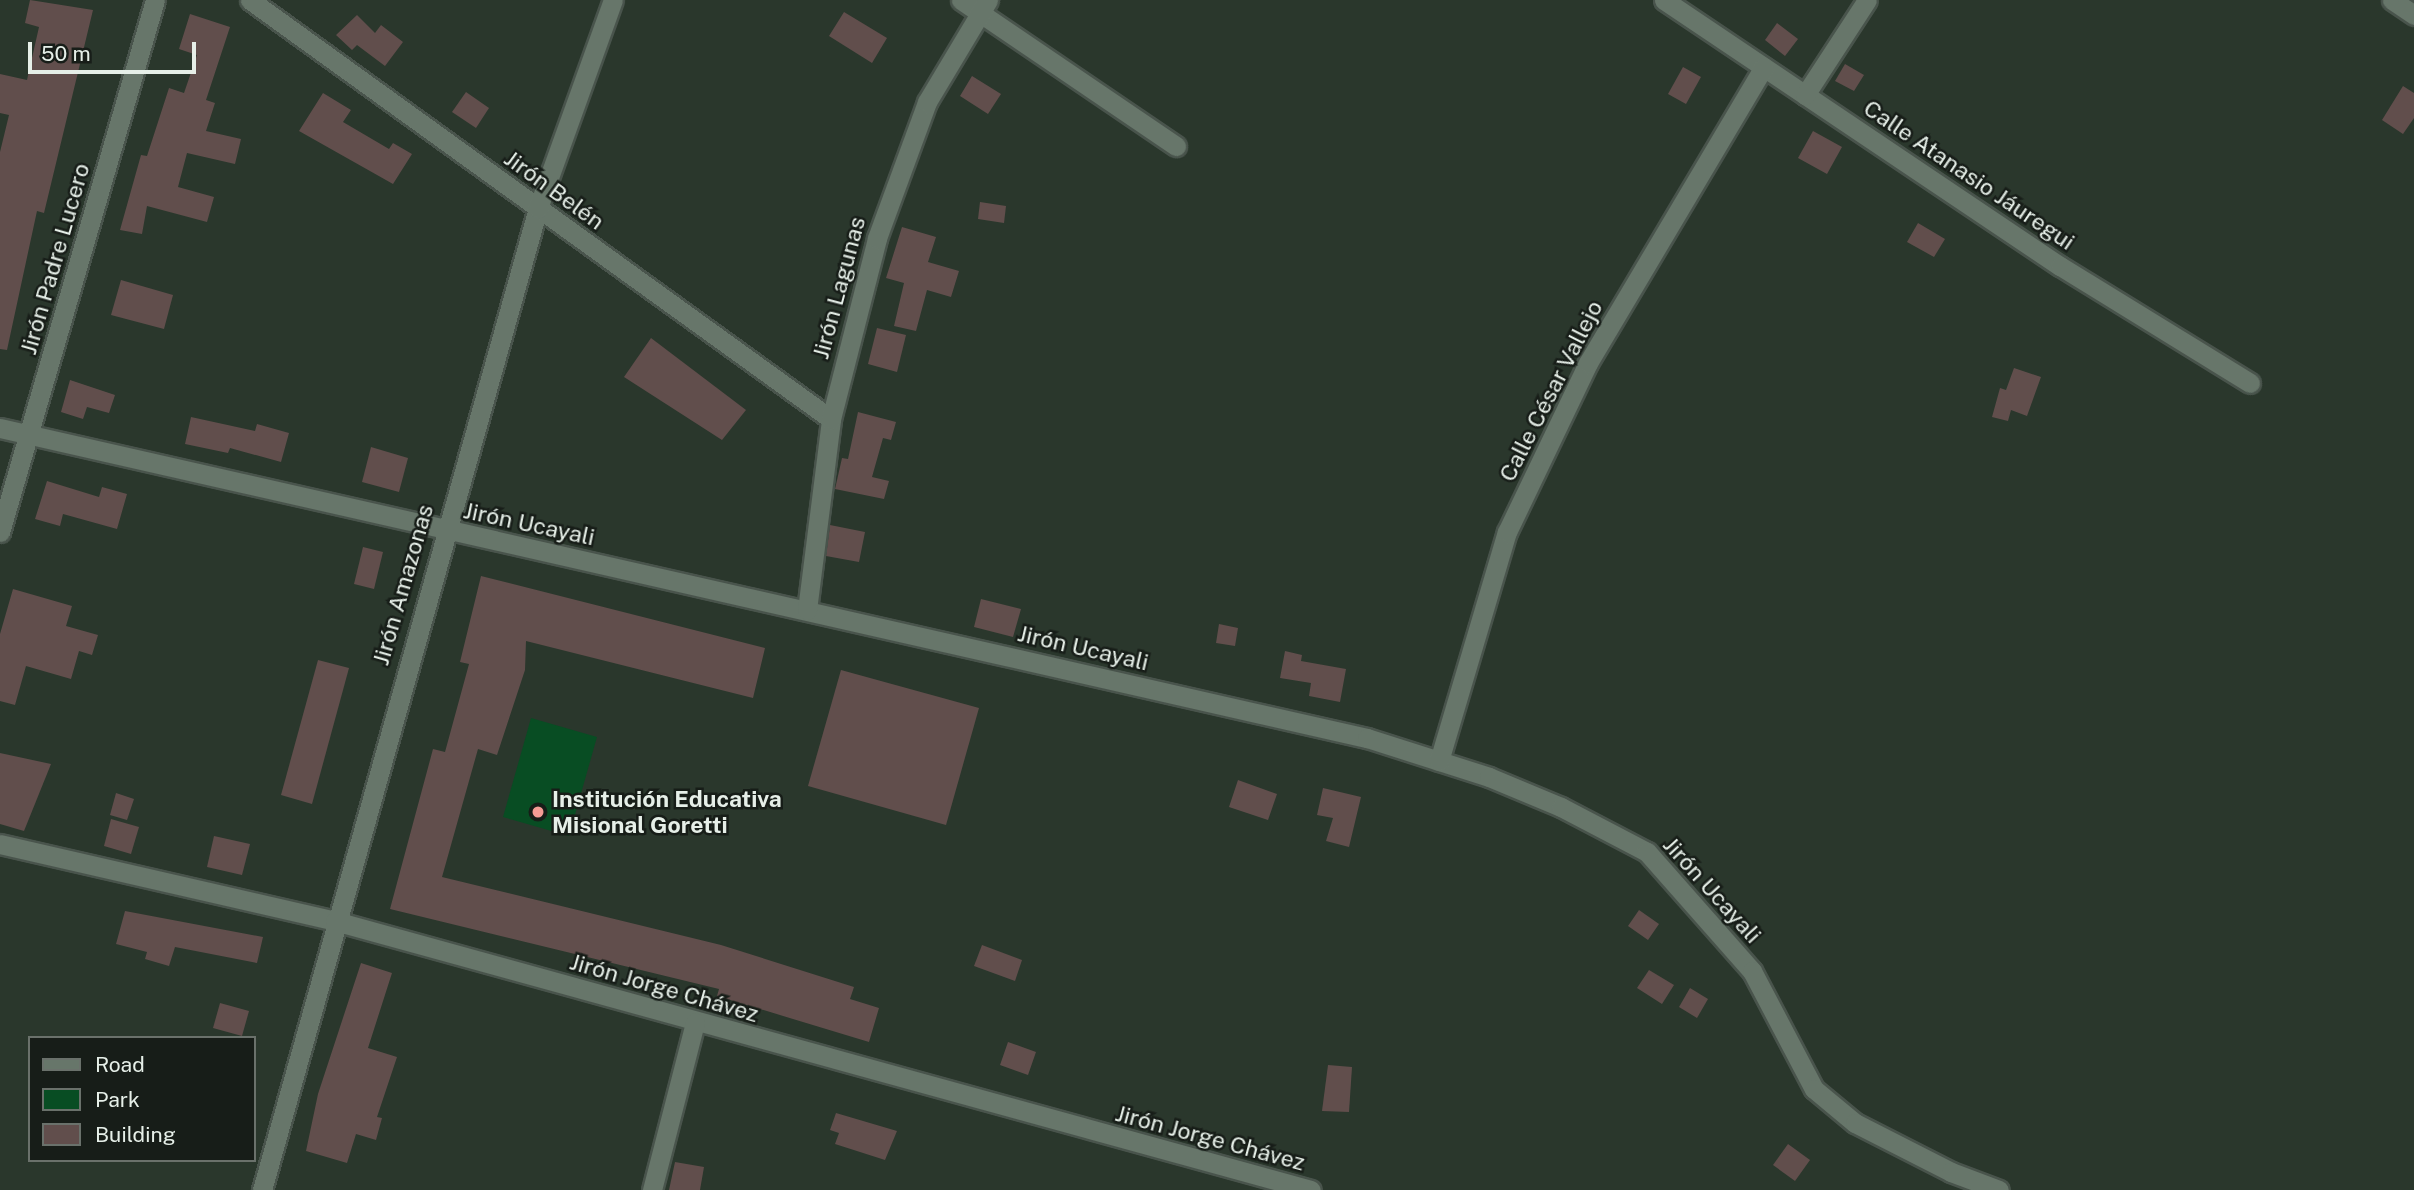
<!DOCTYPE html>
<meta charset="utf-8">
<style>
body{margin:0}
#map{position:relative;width:2414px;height:1190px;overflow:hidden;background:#2a372c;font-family:"Public Sans",sans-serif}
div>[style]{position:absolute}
.green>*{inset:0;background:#084d23}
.building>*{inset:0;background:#614e4c}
.roads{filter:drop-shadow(2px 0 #49544c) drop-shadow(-2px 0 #49544c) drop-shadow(0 2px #49544c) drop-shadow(0 -2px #49544c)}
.minor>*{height:19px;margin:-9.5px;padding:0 9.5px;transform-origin:9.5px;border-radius:9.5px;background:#67766a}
.tertiary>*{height:19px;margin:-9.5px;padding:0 9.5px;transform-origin:9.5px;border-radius:9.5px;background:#67766a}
.dots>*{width:19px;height:19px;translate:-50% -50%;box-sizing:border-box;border:4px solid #171d18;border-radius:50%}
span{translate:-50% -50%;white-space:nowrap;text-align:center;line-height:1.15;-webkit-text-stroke:5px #171d18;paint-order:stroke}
.street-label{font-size:23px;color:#e6efe8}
.poi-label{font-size:23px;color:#e6efe8;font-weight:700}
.left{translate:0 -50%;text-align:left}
.legend{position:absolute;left:28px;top:1036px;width:228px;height:126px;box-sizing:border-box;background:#171d18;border:2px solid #6a716b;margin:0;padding:9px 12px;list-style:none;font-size:21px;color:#e6efe8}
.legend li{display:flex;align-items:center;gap:14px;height:35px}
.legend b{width:35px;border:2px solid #6a716b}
.scale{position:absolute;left:28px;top:42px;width:168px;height:32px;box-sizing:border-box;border:4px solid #e6efe8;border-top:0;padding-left:9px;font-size:21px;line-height:24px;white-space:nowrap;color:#e6efe8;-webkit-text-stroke:5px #171d18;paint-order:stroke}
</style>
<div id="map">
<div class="green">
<div style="clip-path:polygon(531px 718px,597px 737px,569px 836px,503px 817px)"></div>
</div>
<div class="building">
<div style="clip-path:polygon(30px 0,93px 10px,44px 213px,37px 211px,7px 350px,0 349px,0 152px,9px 115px,0 113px,0 74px,27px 80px,39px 27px,25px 23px)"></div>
<div style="clip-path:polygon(844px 12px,887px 38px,872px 63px,829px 36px)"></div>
<div style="clip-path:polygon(190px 14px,230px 27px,206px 100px,215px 103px,206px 131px,241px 139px,235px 164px,187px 153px,178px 187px,214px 197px,207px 222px,147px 206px,142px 234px,120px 230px,141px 155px,147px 156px,169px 88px,184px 93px,197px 55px,179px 49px)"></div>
<div style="clip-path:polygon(357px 15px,375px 33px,381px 25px,403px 42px,385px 66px,357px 45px,352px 50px,336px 35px)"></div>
<div style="clip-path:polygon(1777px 23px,1798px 39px,1785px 56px,1765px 40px)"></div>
<div style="clip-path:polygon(1845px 64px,1864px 75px,1854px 91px,1835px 81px)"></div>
<div style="clip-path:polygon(1683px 67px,1701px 77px,1686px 104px,1668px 94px)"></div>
<div style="clip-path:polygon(972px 76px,1001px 94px,988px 114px,960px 96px)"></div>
<div style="clip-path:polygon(2403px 86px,2414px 93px,2414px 118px,2403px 134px,2382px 120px)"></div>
<div style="clip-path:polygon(466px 92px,489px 108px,476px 128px,452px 112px)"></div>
<div style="clip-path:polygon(323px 93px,351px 110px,343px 122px,389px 149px,393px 143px,412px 154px,393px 184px,299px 131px)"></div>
<div style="clip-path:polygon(1813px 131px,1842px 147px,1827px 174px,1798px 158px)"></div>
<div style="clip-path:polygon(980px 202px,1006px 206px,1004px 223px,978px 219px)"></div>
<div style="clip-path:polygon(1918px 223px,1945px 239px,1934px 257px,1907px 242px)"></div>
<div style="clip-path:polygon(902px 227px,936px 237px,928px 262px,959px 271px,951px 297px,927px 290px,916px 331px,894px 326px,904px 283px,886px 278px)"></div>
<div style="clip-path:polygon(121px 280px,173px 295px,164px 329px,111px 315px)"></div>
<div style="clip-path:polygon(877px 328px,906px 335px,897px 372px,868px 364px)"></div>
<div style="clip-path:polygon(651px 338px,746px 410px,722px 440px,624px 377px)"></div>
<div style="clip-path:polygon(2014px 368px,2041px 377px,2027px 416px,2011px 410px,2008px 421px,1992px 417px,2000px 388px,2006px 390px)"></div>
<div style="clip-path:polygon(70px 380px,115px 395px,109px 413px,87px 407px,83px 419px,61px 412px)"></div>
<div style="clip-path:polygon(858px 412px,896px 422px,891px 440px,883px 438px,872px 477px,889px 481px,884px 499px,835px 489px,842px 458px,848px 459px)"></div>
<div style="clip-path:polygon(191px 417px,255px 431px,257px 424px,289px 433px,281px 462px,230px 448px,228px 453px,185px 444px)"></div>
<div style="clip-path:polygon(371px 447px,408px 458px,399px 492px,362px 482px)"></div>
<div style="clip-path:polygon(47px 481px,99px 497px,102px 487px,127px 494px,117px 529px,63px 514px,60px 526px,35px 519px)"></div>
<div style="clip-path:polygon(830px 525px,865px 532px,859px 562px,826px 556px)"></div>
<div style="clip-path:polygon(363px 547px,383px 552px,374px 589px,354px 584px)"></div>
<div style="clip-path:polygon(481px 576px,765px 648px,753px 698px,526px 641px,525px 670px,497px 755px,478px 749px,442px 877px,721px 945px,854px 987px,850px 999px,879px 1008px,869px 1042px,717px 996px,719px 989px,390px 909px,433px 749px,445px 752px,469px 664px,460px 662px)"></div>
<div style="clip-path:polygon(13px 589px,72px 606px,66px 626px,98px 635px,92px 655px,79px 651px,71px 679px,26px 666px,15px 705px,0 701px,0 634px)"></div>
<div style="clip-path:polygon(981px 599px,1021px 609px,1013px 637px,974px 627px)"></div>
<div style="clip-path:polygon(1219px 624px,1238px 628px,1235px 646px,1216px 643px)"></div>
<div style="clip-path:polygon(1285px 651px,1302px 655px,1301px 661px,1346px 669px,1340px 702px,1309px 696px,1311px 683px,1280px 678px)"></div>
<div style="clip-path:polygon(318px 660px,349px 668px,312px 804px,281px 795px)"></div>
<div style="clip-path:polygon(841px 670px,979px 708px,946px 825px,808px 786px)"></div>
<div style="clip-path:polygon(0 753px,51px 764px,24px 831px,0 824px)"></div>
<div style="clip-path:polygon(1238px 780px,1277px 794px,1268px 820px,1229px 807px)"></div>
<div style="clip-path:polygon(1323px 788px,1361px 797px,1349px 847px,1326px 841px,1333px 818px,1317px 815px)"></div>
<div style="clip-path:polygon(116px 793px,134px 799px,127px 820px,110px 815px)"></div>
<div style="clip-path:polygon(111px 819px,139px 827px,131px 854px,104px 846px)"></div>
<div style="clip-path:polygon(214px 836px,250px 844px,242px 875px,207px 867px)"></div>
<div style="clip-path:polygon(1639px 910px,1659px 924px,1648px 940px,1628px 926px)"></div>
<div style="clip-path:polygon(125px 911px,263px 937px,257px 963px,175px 947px,169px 966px,145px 959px,147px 952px,116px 944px)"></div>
<div style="clip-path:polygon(982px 945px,1022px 960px,1015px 981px,974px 966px)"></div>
<div style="clip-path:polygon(361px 963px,392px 973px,368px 1048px,397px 1057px,377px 1117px,382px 1118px,376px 1140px,356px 1134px,347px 1163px,306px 1151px,318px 1094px)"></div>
<div style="clip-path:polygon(1649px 970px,1674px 985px,1662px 1004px,1637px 988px)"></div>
<div style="clip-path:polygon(1690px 988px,1708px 999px,1697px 1018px,1679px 1007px)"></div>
<div style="clip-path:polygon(220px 1003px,249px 1011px,242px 1036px,213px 1028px)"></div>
<div style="clip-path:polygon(1008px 1042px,1036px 1052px,1028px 1075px,1000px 1065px)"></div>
<div style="clip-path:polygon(1328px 1065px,1352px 1067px,1349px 1112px,1322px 1111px)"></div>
<div style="clip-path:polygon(836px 1113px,897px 1131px,885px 1160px,835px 1144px,839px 1133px,830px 1130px)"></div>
<div style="clip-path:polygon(1788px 1144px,1810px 1160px,1795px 1181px,1773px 1165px)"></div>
<div style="clip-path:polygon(675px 1162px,704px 1167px,700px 1190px,669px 1190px)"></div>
</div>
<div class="roads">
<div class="minor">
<div style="left:250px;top:0;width:716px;rotate:35.8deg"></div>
<div style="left:961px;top:0;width:260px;rotate:34.2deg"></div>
<div style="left:1664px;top:0;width:477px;rotate:33.9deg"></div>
<div style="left:2060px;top:266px;width:223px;rotate:31.6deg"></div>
<div style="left:2392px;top:0;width:27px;rotate:34deg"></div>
<div style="left:1805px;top:95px;width:113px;rotate:-56.9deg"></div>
<div style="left:0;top:428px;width:1402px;rotate:12.78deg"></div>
<div style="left:1367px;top:738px;width:128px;rotate:17.7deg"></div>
<div style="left:1489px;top:777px;width:78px;rotate:22.6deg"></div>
<div style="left:1561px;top:807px;width:97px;rotate:27.6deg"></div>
<div style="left:1647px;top:852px;width:159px;rotate:48.6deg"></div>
<div style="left:1752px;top:971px;width:133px;rotate:62.3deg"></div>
<div style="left:1814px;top:1089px;width:53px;rotate:39.7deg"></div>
<div style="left:1855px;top:1123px;width:108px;rotate:27deg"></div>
<div style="left:1951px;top:1172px;width:51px;rotate:20.6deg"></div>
<div style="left:0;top:532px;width:554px;rotate:-73.76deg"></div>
<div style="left:807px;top:610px;width:193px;rotate:-82.8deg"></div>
<div style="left:831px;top:419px;width:187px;rotate:-75.7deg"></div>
<div style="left:877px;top:238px;width:145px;rotate:-69.8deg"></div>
<div style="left:927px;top:102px;width:119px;rotate:-59.1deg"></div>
<div style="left:1439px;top:761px;width:239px;rotate:-73.5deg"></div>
<div style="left:1507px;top:532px;width:187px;rotate:-64.4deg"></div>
<div style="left:1588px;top:363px;width:344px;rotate:-59.3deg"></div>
<div style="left:0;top:844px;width:344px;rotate:12.9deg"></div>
<div style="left:335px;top:921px;width:1012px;rotate:15.41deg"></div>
<div style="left:652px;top:1190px;width:173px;rotate:-75.6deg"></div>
</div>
<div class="tertiary">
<div style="left:262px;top:1190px;width:1020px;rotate:-74.3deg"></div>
<div style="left:538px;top:208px;width:221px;rotate:-70.2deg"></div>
</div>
</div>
<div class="dots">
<div style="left:538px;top:812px;background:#f59c95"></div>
</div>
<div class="street-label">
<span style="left:1969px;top:175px;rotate:34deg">Calle Atanasio Jáuregui</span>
<span style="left:554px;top:190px;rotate:36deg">Jirón Belén</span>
<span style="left:55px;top:259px;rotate:-74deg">Jirón Padre Lucero</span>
<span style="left:839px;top:288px;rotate:-75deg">Jirón Lagunas</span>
<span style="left:1551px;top:391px;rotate:-63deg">Calle César Vallejo</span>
<span style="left:529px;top:524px;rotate:12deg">Jirón Ucayali</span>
<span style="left:403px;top:585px;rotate:-74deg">Jirón Amazonas</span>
<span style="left:1083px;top:648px;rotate:13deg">Jirón Ucayali</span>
<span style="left:1712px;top:890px;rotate:48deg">Jirón Ucayali</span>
<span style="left:664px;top:988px;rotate:16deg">Jirón Jorge Chávez</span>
<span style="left:1210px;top:1138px;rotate:15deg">Jirón Jorge Chávez</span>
</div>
<div class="poi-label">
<span class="left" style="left:552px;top:812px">Institución Educativa<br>Misional Goretti</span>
</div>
<ul class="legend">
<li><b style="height:9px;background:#67766a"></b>Road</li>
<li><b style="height:19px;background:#084d23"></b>Park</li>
<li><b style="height:19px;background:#614e4c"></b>Building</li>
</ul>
<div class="scale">50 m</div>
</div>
